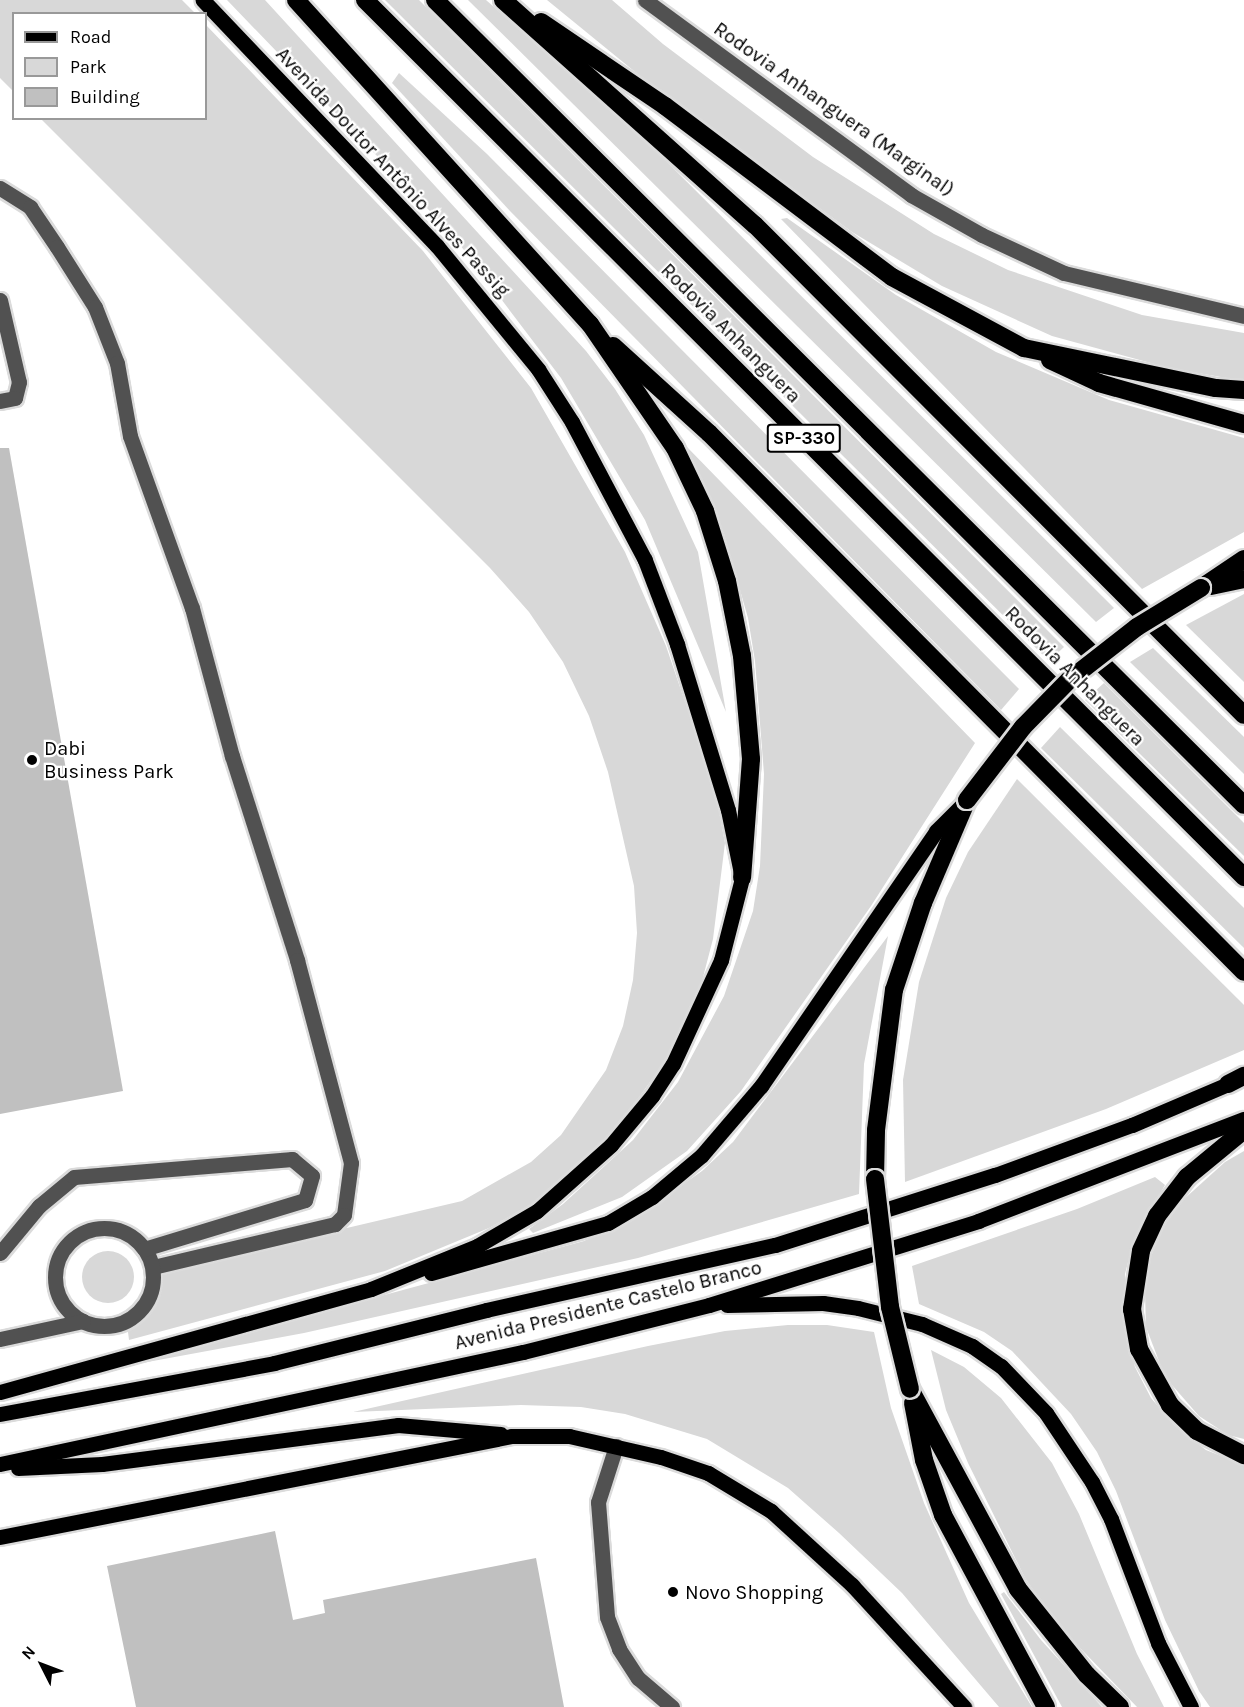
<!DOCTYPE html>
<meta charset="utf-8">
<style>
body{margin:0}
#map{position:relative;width:1244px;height:1707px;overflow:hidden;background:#fff;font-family:Karla,sans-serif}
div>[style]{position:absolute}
.green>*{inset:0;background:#d8d8d8}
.round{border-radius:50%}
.building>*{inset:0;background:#c0c0c0}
.roads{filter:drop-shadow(2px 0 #dbdbdb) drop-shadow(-2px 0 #dbdbdb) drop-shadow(0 2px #dbdbdb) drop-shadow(0 -2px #dbdbdb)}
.minor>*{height:15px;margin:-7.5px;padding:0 7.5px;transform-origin:7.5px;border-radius:7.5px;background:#515151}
.minor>.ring{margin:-7.5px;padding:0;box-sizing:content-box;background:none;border:15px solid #515151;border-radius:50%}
.major>*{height:15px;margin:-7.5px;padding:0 7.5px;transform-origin:7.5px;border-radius:7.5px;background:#000}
.highway>*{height:18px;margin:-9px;padding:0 9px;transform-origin:9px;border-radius:9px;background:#000}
.bridges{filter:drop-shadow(2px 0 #dbdbdb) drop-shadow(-2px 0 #dbdbdb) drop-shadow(0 2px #dbdbdb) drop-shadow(0 -2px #dbdbdb)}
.highway-bridge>*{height:18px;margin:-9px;padding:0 9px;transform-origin:9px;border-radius:9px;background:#000}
.dots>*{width:16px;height:16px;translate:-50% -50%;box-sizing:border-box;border:3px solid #fff;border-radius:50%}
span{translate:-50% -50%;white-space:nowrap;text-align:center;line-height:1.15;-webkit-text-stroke:4.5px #fff;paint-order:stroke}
.shield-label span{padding:2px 4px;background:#fff;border:2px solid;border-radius:4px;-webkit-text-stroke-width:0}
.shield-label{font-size:18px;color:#000;font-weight:700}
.street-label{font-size:20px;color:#000}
.poi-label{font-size:20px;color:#000}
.left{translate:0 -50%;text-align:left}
.legend{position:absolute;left:12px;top:12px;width:195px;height:108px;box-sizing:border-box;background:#fff;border:2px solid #999;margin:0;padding:8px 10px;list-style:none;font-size:18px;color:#000}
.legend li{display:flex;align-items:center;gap:12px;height:30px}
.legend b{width:30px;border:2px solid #999}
.north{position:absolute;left:12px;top:1635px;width:60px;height:60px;-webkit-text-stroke:4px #fff;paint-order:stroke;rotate:312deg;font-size:16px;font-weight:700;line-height:24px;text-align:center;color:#000}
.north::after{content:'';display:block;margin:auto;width:21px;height:27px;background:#000;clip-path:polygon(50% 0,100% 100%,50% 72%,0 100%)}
</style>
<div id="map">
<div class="green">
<div style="clip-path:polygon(0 0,182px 0,195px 13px,14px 14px,13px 91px,0 78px)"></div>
<div style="clip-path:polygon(227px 0,265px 0,586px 351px,615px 389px,644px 435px,698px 552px,726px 712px,645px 520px,561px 378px,451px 233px)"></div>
<div style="clip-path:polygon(385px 0,419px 0,1064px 647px,1049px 661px)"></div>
<div style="clip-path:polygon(468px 0,486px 0,641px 136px,1114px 608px,1096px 622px)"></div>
<div style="clip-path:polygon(547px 0,612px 0,663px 44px,813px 157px,934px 234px,1008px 270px,1142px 315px,1244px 333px,1244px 381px,1169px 368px,1052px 336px,942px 286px,852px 232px,645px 80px)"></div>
<div style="clip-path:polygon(206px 25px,423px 251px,531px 388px,625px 552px,666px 646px,715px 790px,725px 843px,713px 939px,696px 1004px,665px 1061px,630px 1110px,591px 1154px,539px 1200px,489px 1228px,385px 1271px,129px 1340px,127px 1324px,152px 1302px,164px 1271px,462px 1201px,531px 1162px,561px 1135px,606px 1070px,623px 1026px,633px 980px,637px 933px,634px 886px,608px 772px,589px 716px,563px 662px,529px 612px,490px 568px,41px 119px,206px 118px)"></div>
<div style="clip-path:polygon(399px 73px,487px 154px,1019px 689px,1001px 710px,510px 211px,392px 83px)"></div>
<div style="clip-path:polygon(787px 218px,896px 295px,996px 352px,1109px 400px,1244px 438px,1244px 532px,1142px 589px,781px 219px)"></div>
<div style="clip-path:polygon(687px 447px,975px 743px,871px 906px,781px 1034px,741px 1091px,687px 1151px,622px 1197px,533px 1233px,529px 1229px,563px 1204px,633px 1140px,678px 1082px,724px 996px,753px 911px,760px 866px,764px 774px,755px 661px,748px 618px,724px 534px)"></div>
<div style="clip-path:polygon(1244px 594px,1244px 682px,1186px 625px)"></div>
<div style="clip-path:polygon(1153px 648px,1244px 737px,1244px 774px,1130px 662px)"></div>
<div style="clip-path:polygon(1104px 683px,1244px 823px,1244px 856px,1085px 700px)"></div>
<div style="clip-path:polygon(1060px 727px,1244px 908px,1244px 948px,1041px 748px)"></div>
<div style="clip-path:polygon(1017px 779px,1244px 1005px,1244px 1050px,1106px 1109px,905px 1182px,903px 1080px,919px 982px,946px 898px,968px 852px)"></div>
<div style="clip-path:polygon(888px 936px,864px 1064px,859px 1194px,638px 1258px,304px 1333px,115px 1368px,584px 1241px,642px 1213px,702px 1171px,733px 1142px)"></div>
<div style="clip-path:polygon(1244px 1151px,1244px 1439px,1228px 1435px,1199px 1416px,1165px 1377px,1146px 1327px,1145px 1293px,1149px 1261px,1163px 1227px,1183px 1200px,1225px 1162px)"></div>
<div style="clip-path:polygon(1155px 1177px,1165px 1185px,1134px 1239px,1125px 1274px,1126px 1334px,1135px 1367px,1151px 1398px,1174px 1425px,1206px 1450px,1244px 1465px,1244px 1707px,1210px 1707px,1199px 1691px,1165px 1620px,1116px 1491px,1097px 1452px,1071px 1414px,1012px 1351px,984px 1332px,919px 1304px,912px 1266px,1077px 1209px)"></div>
<div class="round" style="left:82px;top:1251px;width:52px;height:52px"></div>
<div style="clip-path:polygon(788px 1325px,827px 1325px,874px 1332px,891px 1408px,924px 1503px,969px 1603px,1032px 1707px,999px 1707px,902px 1593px,839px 1533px,788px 1488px,707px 1439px,625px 1414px,581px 1407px,521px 1405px,353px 1412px,648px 1346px,725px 1331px)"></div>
<div style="clip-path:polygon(931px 1350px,964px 1367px,1001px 1398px,1052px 1463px,1079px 1514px,1137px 1654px,1164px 1707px,1137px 1707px,1055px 1622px,1025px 1578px,968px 1463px,946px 1410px)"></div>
<div style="clip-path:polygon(1004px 1592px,1041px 1640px,1102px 1707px,1062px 1707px,1001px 1594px)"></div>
</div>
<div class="building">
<div style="clip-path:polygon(0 448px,9px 448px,123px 1091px,0 1114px)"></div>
<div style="clip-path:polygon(275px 1531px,293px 1620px,325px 1613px,323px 1600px,536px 1558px,564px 1707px,136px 1707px,107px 1566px)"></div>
</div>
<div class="roads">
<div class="minor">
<div style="left:645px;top:0;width:330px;rotate:36.2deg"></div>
<div style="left:911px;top:195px;width:81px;rotate:29.4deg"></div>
<div style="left:982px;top:235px;width:90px;rotate:24.9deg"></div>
<div style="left:1064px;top:273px;width:185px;rotate:13.4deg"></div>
<div style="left:0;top:188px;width:36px;rotate:32deg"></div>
<div style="left:30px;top:207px;width:48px;rotate:56deg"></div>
<div style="left:57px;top:247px;width:71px;rotate:57.7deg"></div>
<div style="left:95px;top:307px;width:60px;rotate:68.6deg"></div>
<div style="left:117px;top:363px;width:74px;rotate:79.9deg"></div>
<div style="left:130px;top:436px;width:183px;rotate:70.2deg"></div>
<div style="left:192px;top:608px;width:153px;rotate:74.9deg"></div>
<div style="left:232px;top:756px;width:214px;rotate:72.3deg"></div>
<div style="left:297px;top:960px;width:210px;rotate:75.1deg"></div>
<div style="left:351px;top:1163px;width:52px;rotate:97.7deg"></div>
<div style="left:344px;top:1215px;width:13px;rotate:135deg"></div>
<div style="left:335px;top:1224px;width:187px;rotate:166.7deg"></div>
<div style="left:0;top:300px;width:84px;rotate:77deg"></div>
<div style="left:19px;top:382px;width:16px;rotate:104deg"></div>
<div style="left:15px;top:398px;width:15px;rotate:169deg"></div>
<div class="ring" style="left:55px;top:1228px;width:83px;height:83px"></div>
<div style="left:0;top:1253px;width:61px;rotate:-50.3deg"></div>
<div style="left:39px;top:1206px;width:45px;rotate:-39.6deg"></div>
<div style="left:74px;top:1177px;width:219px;rotate:-4.7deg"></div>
<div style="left:292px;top:1159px;width:26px;rotate:40deg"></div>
<div style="left:312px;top:1176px;width:25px;rotate:106deg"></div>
<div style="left:305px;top:1200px;width:168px;rotate:163.1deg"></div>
<div style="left:0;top:1339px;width:85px;rotate:-12.2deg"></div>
<div style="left:616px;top:1446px;width:59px;rotate:107.8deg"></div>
<div style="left:598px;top:1502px;width:115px;rotate:85.5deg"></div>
<div style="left:607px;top:1617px;width:34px;rotate:69deg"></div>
<div style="left:619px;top:1649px;width:35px;rotate:57deg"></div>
<div style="left:638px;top:1678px;width:45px;rotate:40.5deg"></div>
</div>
<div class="major">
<div style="left:431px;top:1273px;width:184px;rotate:-15.8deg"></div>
<div style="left:608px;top:1223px;width:51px;rotate:-30.6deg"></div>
<div style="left:652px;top:1197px;width:65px;rotate:-40deg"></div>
<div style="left:702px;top:1155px;width:91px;rotate:-49.5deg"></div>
<div style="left:761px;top:1086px;width:309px;rotate:-55.5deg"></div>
<div style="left:936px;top:831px;width:41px;rotate:-45deg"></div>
<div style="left:727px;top:1305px;width:96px;rotate:-1.2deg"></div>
<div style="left:823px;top:1303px;width:35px;rotate:8deg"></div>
<div style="left:858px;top:1308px;width:66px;rotate:14deg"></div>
<div style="left:922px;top:1324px;width:55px;rotate:23.7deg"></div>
<div style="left:972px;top:1346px;width:35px;rotate:35deg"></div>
<div style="left:1001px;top:1366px;width:65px;rotate:46.2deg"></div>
<div style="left:1046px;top:1413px;width:83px;rotate:56.3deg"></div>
<div style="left:1092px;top:1482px;width:42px;rotate:62.8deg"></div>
<div style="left:1111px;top:1519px;width:133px;rotate:69.2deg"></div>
<div style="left:1158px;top:1643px;width:72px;rotate:62.7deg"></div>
<div style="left:0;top:1392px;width:385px;rotate:-15.5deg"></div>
<div style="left:371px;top:1289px;width:114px;rotate:-22.1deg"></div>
<div style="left:477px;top:1246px;width:69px;rotate:-30.3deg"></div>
<div style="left:537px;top:1211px;width:99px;rotate:-41.7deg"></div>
<div style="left:611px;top:1145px;width:64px;rotate:-50.1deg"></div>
<div style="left:652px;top:1096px;width:38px;rotate:-57deg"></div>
<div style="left:673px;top:1064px;width:115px;rotate:-65.2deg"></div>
<div style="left:721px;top:960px;width:85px;rotate:-75.6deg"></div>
<div style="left:742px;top:878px;width:69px;rotate:-101.6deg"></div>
<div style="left:728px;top:810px;width:174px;rotate:-107.1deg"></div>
<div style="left:677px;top:644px;width:90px;rotate:-110.9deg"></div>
<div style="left:645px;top:560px;width:156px;rotate:-117.9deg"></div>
<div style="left:572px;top:422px;width:63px;rotate:-122.7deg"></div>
<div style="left:538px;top:369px;width:159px;rotate:-129.4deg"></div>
<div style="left:437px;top:246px;width:340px;rotate:-133.6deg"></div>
<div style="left:0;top:1414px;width:279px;rotate:-10.5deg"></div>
<div style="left:274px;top:1363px;width:219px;rotate:-14deg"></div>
<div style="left:486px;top:1310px;width:296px;rotate:-12.7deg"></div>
<div style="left:775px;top:1245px;width:231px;rotate:-17.7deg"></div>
<div style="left:995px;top:1175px;width:146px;rotate:-20.1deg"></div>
<div style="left:1132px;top:1125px;width:104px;rotate:-23.1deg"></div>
<div style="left:0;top:1464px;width:535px;rotate:-12.09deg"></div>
<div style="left:523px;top:1352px;width:192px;rotate:-14.2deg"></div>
<div style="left:709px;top:1305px;width:282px;rotate:-17.3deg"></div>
<div style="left:978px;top:1221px;width:285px;rotate:-21deg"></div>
<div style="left:18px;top:1468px;width:84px;rotate:-2.7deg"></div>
<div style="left:102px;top:1464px;width:299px;rotate:-7.5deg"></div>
<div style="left:398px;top:1425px;width:103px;rotate:5deg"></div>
<div style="left:0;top:1537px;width:522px;rotate:-11.16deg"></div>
<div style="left:512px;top:1436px;width:57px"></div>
<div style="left:569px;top:1436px;width:94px;rotate:12.9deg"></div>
<div style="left:661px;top:1457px;width:50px;rotate:18.8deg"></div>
<div style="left:708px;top:1473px;width:74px;rotate:31.1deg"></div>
<div style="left:771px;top:1511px;width:110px;rotate:42.4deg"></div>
<div style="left:852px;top:1585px;width:166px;rotate:47.4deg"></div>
</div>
<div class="highway">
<div style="left:296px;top:0;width:438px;rotate:47.8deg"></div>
<div style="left:590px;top:324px;width:150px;rotate:55.6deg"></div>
<div style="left:675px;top:448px;width:70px;rotate:64.5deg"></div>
<div style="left:705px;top:511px;width:73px;rotate:72.6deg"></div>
<div style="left:727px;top:581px;width:76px;rotate:78.7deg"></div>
<div style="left:742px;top:656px;width:103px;rotate:85deg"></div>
<div style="left:751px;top:759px;width:119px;rotate:94.3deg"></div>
<div style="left:365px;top:0;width:1242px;rotate:44.93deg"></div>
<div style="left:435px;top:0;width:1141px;rotate:44.86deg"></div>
<div style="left:503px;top:0;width:338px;rotate:41.8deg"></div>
<div style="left:755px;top:225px;width:692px;rotate:45.06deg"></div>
<div style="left:541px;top:22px;width:150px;rotate:34.1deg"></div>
<div style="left:665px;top:106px;width:284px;rotate:37deg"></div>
<div style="left:892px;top:277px;width:150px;rotate:28.3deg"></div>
<div style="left:1024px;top:348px;width:196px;rotate:11.8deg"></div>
<div style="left:1216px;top:388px;width:28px;rotate:4deg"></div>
<div style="left:613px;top:346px;width:130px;rotate:42.2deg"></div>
<div style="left:709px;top:433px;width:759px;rotate:45.21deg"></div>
<div style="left:1050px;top:360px;width:54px;rotate:25.1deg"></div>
<div style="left:1099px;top:383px;width:151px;rotate:15.8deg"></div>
<div style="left:1211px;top:586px;width:34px;rotate:-12deg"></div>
<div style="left:1201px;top:588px;width:52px;rotate:-34deg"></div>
<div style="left:1228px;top:1084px;width:18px;rotate:-27deg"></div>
<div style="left:1244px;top:1130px;width:74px;rotate:140.5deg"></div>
<div style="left:1187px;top:1177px;width:49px;rotate:127.6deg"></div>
<div style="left:1157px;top:1216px;width:38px;rotate:115deg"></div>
<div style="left:1141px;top:1251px;width:59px;rotate:98.8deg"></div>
<div style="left:1132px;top:1309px;width:41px;rotate:80.1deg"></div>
<div style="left:1139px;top:1349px;width:64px;rotate:61deg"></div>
<div style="left:1170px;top:1405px;width:37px;rotate:44deg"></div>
<div style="left:1197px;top:1431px;width:53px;rotate:27.1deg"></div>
<div style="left:875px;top:1179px;width:49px;rotate:-88.8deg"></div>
<div style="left:876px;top:1130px;width:141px;rotate:-82.7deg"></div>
<div style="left:894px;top:990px;width:92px;rotate:-71.6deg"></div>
<div style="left:923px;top:903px;width:112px;rotate:-66.9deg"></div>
<div style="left:910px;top:1389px;width:227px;rotate:61.6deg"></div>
<div style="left:1018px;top:1589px;width:110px;rotate:51.3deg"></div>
<div style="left:1087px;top:1675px;width:46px;rotate:44.1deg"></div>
<div style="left:913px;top:1403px;width:58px;rotate:79.1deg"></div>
<div style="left:924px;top:1460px;width:58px;rotate:70.9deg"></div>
<div style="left:943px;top:1515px;width:218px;rotate:61.8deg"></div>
</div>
</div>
<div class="bridges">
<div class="highway-bridge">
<div style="left:967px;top:800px;width:92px;rotate:-52.5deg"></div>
<div style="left:1023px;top:727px;width:66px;rotate:-45.6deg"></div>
<div style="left:1069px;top:680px;width:86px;rotate:-37.9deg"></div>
<div style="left:1137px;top:627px;width:75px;rotate:-31.4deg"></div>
<div style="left:875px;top:1179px;width:129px;rotate:83.3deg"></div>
<div style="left:890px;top:1307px;width:84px;rotate:76.3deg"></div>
</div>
</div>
<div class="dots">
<div style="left:32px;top:760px;background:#000"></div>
<div style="left:673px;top:1592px;background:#000"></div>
</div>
<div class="shield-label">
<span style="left:804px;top:438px">SP-330</span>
</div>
<div class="street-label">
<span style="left:834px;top:109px;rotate:35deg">Rodovia Anhanguera (Marginal)</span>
<span style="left:393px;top:172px;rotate:47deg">Avenida Doutor Antônio Alves Passig</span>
<span style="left:731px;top:333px;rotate:45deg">Rodovia Anhanguera</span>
<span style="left:1075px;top:676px;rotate:45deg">Rodovia Anhanguera</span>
<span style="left:608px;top:1305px;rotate:-14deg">Avenida Presidente Castelo Branco</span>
</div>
<div class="poi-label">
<span class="left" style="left:44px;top:760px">Dabi<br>Business Park</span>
<span class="left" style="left:685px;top:1592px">Novo Shopping</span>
</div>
<ul class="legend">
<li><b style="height:8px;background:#000"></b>Road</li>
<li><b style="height:16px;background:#d8d8d8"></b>Park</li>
<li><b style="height:16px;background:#c0c0c0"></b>Building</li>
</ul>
<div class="north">N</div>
</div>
